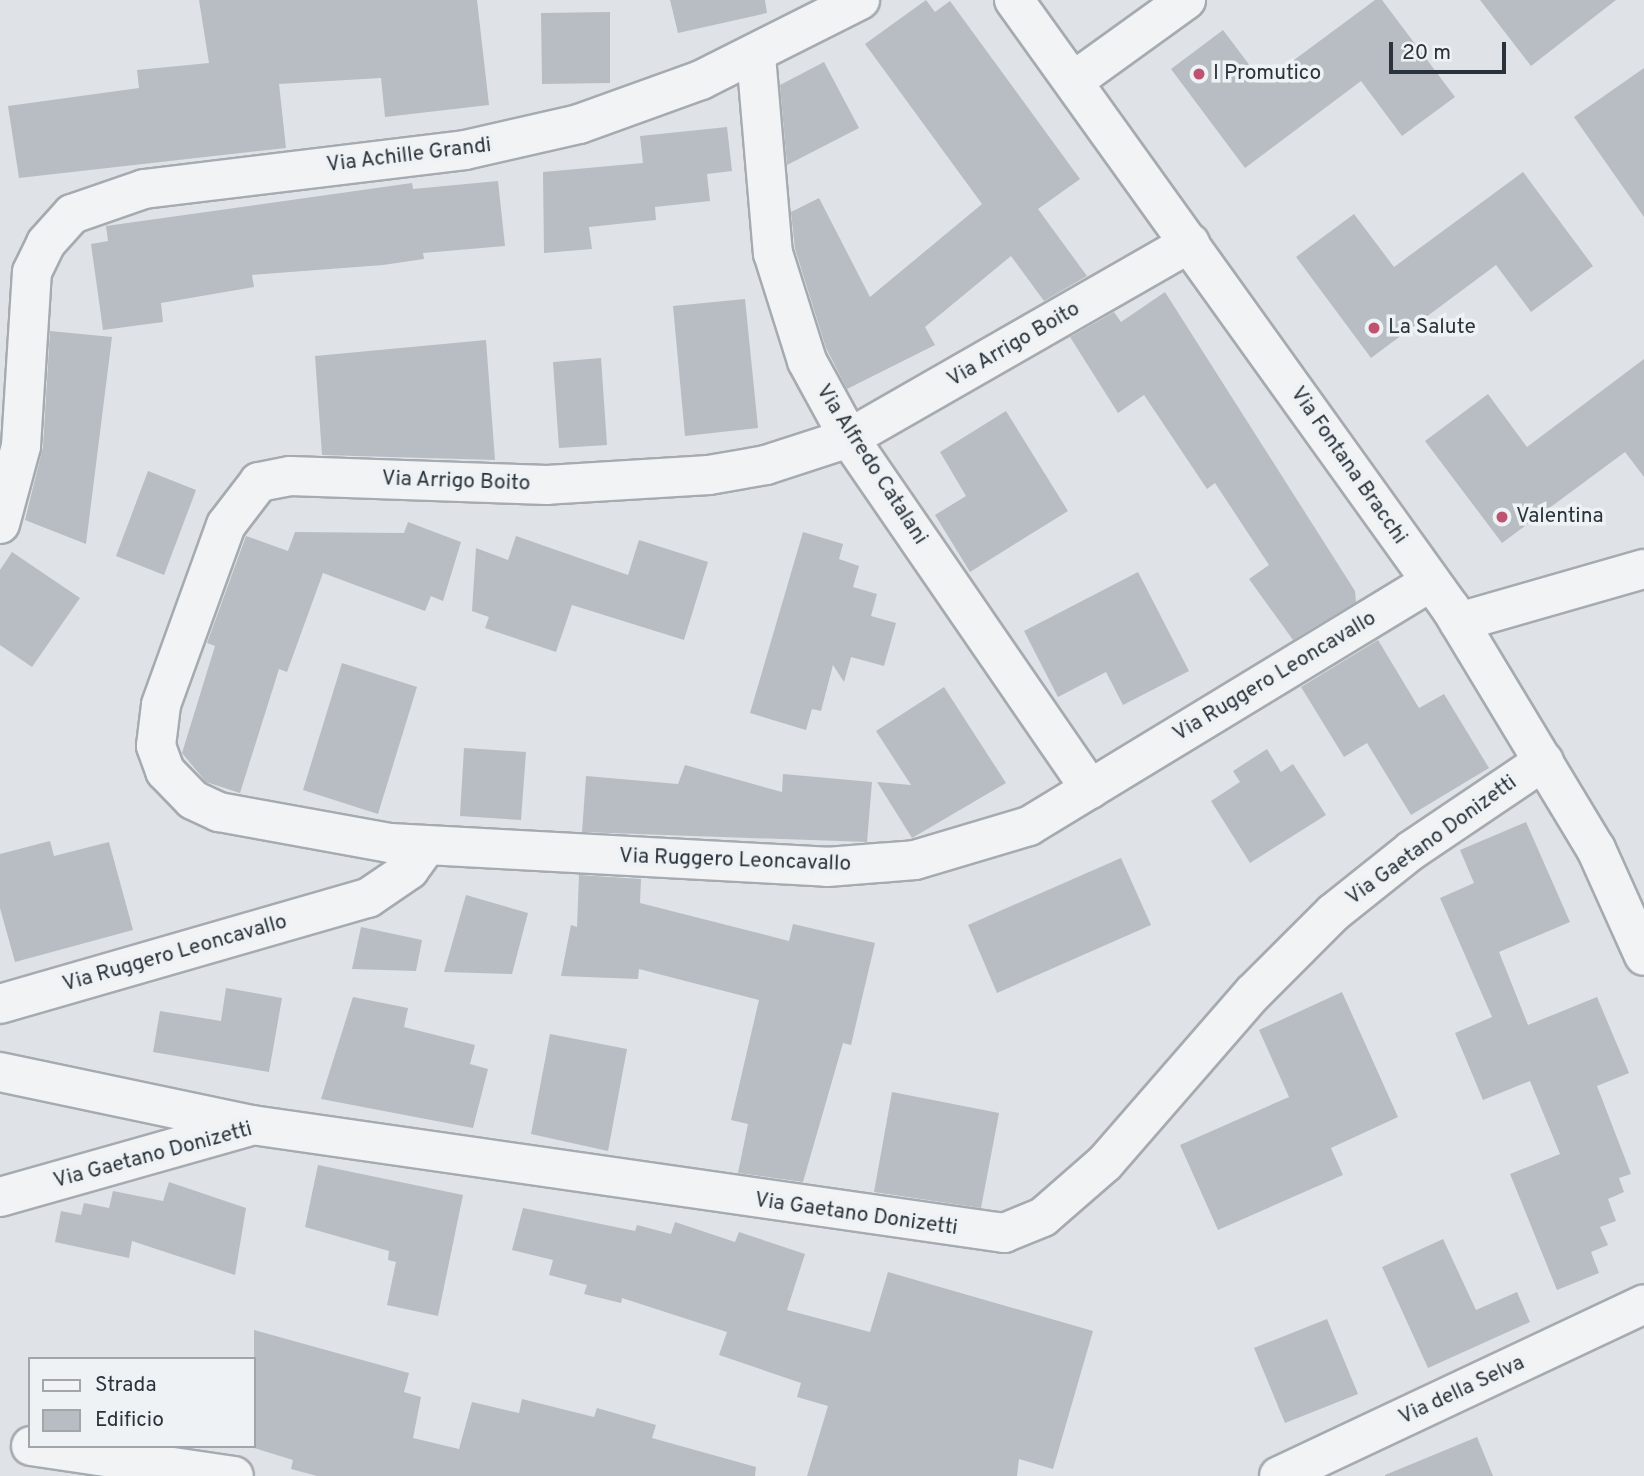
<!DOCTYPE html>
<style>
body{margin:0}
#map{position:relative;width:1644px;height:1476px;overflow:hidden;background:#dfe3e7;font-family:Overpass,sans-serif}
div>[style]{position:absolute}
.building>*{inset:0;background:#b7bdc3}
.roads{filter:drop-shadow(2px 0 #a5abb0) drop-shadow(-2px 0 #a5abb0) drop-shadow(0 2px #a5abb0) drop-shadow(0 -2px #a5abb0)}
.minor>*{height:38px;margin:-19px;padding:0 19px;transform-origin:19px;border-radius:19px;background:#f1f3f5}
.dots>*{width:19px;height:19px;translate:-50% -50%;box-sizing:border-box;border:4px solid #eef2f4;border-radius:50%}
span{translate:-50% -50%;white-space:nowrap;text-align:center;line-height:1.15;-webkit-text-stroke:7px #eef2f4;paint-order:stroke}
.poi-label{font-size:21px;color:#2a333c}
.left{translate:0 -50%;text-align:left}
.street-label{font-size:21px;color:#2a333c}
.legend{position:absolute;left:28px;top:1357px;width:228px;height:91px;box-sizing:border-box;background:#eef2f4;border:2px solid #a0a6aa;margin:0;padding:9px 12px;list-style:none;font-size:21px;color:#2a333c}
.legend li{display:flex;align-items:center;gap:14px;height:35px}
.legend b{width:35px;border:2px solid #a0a6aa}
.scale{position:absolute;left:1389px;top:42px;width:117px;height:32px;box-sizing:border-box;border:4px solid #2a333c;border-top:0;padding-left:9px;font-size:21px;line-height:24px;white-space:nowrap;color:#2a333c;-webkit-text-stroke:5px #eef2f4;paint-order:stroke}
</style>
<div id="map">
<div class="building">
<div style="clip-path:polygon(199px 0,477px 0,489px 105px,385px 117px,381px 78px,279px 84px,286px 148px,19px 178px,8px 106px,139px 88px,137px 70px,209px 63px)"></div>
<div style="clip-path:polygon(670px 0,765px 0,767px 13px,678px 33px)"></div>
<div style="clip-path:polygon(926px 0,935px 12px,950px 1px,1080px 179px,1038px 209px,1087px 276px,1044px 301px,1011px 256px,925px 327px,935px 345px,847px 389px,826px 348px,795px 249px,791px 212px,819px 198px,870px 297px,982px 204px,865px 44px)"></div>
<div style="clip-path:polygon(1375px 0,1382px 0,1455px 97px,1402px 136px,1361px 81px,1245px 168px,1171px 69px,1223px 30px,1263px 83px)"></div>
<div style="clip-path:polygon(1480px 0,1616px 0,1531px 66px)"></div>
<div style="clip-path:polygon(610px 12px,610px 83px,542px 84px,541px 13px)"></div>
<div style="clip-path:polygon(824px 62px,859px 128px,787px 165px,780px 85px)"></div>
<div style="clip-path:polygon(1644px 68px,1644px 217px,1574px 117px)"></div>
<div style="clip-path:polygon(727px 127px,732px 171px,707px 174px,710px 201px,655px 207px,656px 220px,589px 227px,592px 249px,544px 253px,543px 172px,643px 163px,640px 136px)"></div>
<div style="clip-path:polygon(1523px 172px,1593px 266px,1531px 312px,1496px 265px,1371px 358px,1296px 257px,1354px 214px,1394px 267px)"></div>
<div style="clip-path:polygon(498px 181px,505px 246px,423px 253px,424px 259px,383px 265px,252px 275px,254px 287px,161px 303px,163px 322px,103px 330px,91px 244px,108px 241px,106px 226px,412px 183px,413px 189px)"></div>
<div style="clip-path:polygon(1165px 292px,1355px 591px,1356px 602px,1293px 640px,1249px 579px,1269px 565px,1215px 483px,1207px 489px,1144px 395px,1118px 413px,1070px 337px,1114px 312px,1121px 322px)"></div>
<div style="clip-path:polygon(745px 299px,758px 428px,685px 436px,673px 306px)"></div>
<div style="clip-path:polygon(50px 331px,112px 337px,86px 544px,25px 520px,43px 447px)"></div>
<div style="clip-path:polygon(486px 340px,495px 460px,322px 455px,315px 356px)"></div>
<div style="clip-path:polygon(601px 358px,607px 445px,559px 448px,553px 362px)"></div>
<div style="clip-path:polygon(1644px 359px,1644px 477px,1625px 452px,1502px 543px,1425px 441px,1488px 394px,1527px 447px)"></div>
<div style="clip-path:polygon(1006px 411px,1068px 511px,970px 572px,935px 515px,966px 496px,940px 452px)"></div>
<div style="clip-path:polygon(148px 471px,196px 490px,164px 575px,116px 556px)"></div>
<div style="clip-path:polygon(408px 522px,461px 542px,443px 601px,431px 596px,425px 611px,323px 573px,287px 672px,279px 669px,240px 793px,206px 782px,182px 753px,215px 646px,207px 643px,246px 536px,288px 551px,295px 532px,404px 533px)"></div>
<div style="clip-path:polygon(803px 532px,843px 544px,839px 559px,859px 566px,853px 587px,877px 594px,871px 616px,896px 623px,884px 666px,851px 657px,844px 682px,833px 665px,821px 711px,812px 709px,806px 730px,750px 713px)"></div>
<div style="clip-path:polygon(516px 536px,628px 575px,639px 540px,708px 562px,684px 640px,572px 605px,556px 652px,485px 628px,489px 617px,472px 611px,476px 548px,508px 560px)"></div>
<div style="clip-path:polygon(12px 552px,80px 598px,32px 667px,0 645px,0 570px)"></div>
<div style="clip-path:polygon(1138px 572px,1189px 671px,1123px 705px,1106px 672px,1058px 697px,1024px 631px)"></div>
<div style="clip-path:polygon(1378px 640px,1419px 708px,1444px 694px,1489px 768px,1411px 815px,1367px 743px,1344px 757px,1301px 687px)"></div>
<div style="clip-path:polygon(342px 663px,417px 687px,378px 814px,303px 790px)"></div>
<div style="clip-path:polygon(944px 687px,1006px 783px,912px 838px,877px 782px,911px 785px,876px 731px)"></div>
<div style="clip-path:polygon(464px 748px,526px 752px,521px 820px,460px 816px)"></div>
<div style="clip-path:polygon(1267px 749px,1281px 772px,1293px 764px,1326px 815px,1250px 863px,1211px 801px,1240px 782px,1233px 771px)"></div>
<div style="clip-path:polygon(685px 765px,782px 792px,783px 774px,872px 782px,867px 842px,582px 832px,586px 776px,678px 784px)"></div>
<div style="clip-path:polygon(1526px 822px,1570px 922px,1499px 952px,1528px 1025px,1597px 997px,1629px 1073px,1597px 1086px,1631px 1174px,1619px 1178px,1624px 1192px,1608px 1199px,1616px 1221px,1600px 1227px,1608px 1245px,1591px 1252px,1599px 1273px,1557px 1290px,1510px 1174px,1560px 1154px,1530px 1081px,1483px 1100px,1455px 1033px,1492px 1017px,1440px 898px,1474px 883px,1460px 850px)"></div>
<div style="clip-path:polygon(50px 841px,54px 856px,109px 842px,133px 930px,15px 962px,0 908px,0 854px)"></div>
<div style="clip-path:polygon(1121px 858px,1151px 925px,997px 993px,968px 925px)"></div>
<div style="clip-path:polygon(579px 875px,641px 879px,640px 903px,789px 941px,793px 924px,875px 943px,851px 1045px,843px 1043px,803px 1182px,738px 1173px,748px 1124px,731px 1120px,759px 1000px,639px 969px,638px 979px,561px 976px,571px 925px,577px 927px)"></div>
<div style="clip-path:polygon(466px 895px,528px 913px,512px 974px,444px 972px)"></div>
<div style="clip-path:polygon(361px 927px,422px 940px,416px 971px,352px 969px)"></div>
<div style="clip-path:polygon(226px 988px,282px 998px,269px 1072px,153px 1052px,160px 1011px,221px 1021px)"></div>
<div style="clip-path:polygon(1342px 992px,1398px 1117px,1331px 1148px,1343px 1175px,1218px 1230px,1180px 1145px,1289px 1097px,1259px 1030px)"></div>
<div style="clip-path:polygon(353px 997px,408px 1008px,404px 1027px,475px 1045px,470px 1064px,488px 1069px,473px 1128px,321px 1099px)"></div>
<div style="clip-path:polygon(550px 1034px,627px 1049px,608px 1151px,531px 1134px)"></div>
<div style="clip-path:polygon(892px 1092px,999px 1113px,981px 1208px,874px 1192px)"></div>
<div style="clip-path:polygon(318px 1165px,463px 1195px,438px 1316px,387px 1305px,396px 1262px,388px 1260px,389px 1251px,305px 1227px)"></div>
<div style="clip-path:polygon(169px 1182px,246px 1208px,235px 1275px,132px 1241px,129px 1258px,55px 1242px,61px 1211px,81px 1215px,84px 1203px,109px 1208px,113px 1191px,163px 1201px)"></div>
<div style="clip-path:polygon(523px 1208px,635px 1231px,637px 1225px,671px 1234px,675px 1222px,735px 1242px,739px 1232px,805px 1254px,787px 1310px,870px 1332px,888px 1272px,1093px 1331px,1053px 1469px,1019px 1459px,1017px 1476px,807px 1476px,828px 1406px,797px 1397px,801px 1383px,719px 1355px,727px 1332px,622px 1298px,621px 1303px,584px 1294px,587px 1285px,549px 1275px,553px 1260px,512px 1250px)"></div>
<div style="clip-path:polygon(1443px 1239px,1476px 1310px,1517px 1292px,1530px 1322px,1428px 1368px,1382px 1267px)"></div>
<div style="clip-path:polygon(1327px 1319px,1358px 1394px,1285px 1423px,1254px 1348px)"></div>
<div style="clip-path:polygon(254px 1330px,409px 1373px,404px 1392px,421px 1397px,413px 1438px,459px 1449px,472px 1402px,519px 1413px,522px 1399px,594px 1417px,597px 1408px,656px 1425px,652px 1438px,756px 1467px,755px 1476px,317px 1476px,291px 1469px,293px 1460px,254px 1448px)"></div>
<div style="clip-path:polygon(1477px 1437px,1493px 1476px,1385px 1476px,1385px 1475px)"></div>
</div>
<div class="roads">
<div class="minor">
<div style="left:1014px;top:0;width:750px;rotate:54.34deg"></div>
<div style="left:1451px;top:609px;width:280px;rotate:58.9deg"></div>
<div style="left:1596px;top:849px;width:117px;rotate:65.8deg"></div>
<div style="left:756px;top:56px;width:198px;rotate:85.1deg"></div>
<div style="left:773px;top:253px;width:113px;rotate:72.5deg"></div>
<div style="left:807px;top:361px;width:88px;rotate:61.4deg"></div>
<div style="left:849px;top:438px;width:426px;rotate:55.5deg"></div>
<div style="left:1075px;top:80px;width:137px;rotate:-35.8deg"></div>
<div style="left:1190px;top:243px;width:393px;rotate:150.2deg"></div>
<div style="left:849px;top:438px;width:87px;rotate:162deg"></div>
<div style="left:766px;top:465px;width:58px;rotate:170deg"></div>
<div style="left:709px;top:475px;width:162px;rotate:176.5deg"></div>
<div style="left:547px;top:485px;width:257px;rotate:-178deg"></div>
<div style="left:290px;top:476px;width:32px;rotate:169deg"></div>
<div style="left:259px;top:482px;width:54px;rotate:127.5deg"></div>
<div style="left:226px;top:525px;width:191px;rotate:109.9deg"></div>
<div style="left:161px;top:705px;width:41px;rotate:97deg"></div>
<div style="left:156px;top:746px;width:27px;rotate:70deg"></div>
<div style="left:165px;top:771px;width:40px;rotate:46deg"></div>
<div style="left:193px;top:800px;width:29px;rotate:25deg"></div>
<div style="left:219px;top:812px;width:174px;rotate:10.3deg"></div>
<div style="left:390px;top:843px;width:438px;rotate:3.1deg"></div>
<div style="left:827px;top:867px;width:88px;rotate:-4.5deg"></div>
<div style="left:915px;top:860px;width:119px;rotate:-16.6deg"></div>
<div style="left:1029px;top:826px;width:470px;rotate:-31.3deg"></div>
<div style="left:0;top:524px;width:81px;rotate:-74.9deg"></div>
<div style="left:21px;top:446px;width:174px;rotate:-86.4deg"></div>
<div style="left:32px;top:272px;width:32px;rotate:-64deg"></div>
<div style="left:46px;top:243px;width:39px;rotate:-48deg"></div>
<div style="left:72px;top:214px;width:76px;rotate:-19.1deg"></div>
<div style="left:144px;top:189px;width:323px;rotate:-6.9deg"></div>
<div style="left:465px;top:150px;width:117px;rotate:-12.8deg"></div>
<div style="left:579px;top:124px;width:130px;rotate:-19.8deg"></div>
<div style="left:701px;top:80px;width:178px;rotate:-26.7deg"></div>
<div style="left:1459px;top:622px;width:192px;rotate:-16deg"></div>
<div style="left:0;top:1004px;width:383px;rotate:-16.1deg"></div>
<div style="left:368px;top:898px;width:50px;rotate:-34.3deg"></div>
<div style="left:409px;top:870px;width:29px;rotate:-54deg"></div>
<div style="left:0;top:1072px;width:258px;rotate:11.9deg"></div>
<div style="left:252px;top:1125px;width:760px;rotate:8.17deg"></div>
<div style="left:1004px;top:1233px;width:42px;rotate:-22.3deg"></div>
<div style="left:1043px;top:1217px;width:82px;rotate:-41.1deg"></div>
<div style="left:1105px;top:1163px;width:225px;rotate:-49deg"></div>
<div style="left:1253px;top:993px;width:113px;rotate:-45deg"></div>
<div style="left:1333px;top:913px;width:101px;rotate:-38.6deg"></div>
<div style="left:1412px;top:850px;width:159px;rotate:-34deg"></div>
<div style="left:0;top:1197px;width:257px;rotate:-15.8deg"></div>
<div style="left:31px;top:1446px;width:205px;rotate:8.4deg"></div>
<div style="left:1279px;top:1476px;width:403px;rotate:-25.2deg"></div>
</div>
</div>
<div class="dots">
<div style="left:1199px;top:74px;background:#bd5370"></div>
<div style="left:1374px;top:328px;background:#bd5370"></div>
<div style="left:1502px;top:517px;background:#bd5370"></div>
</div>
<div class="poi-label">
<span class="left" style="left:1213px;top:74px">I Promutico</span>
<span class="left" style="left:1388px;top:328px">La Salute</span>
<span class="left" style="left:1516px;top:517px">Valentina</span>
</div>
<div class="street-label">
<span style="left:409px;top:156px;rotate:-7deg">Via Achille Grandi</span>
<span style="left:1014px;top:345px;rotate:-30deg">Via Arrigo Boito</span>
<span style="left:871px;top:465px;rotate:57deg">Via Alfredo Catalani</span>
<span style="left:1348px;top:466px;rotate:55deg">Via Fontana Bracchi</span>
<span style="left:456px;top:482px;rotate:2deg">Via Arrigo Boito</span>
<span style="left:1275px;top:677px;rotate:-31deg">Via Ruggero Leoncavallo</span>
<span style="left:1432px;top:841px;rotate:-36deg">Via Gaetano Donizetti</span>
<span style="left:735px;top:861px;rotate:2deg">Via Ruggero Leoncavallo</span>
<span style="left:175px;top:954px;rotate:-16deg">Via Ruggero Leoncavallo</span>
<span style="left:153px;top:1156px;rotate:-15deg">Via Gaetano Donizetti</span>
<span style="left:856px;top:1215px;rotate:8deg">Via Gaetano Donizetti</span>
<span style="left:1462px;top:1391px;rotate:-25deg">Via della Selva</span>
</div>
<ul class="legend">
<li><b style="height:9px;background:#f1f3f5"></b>Strada</li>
<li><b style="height:19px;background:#b7bdc3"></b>Edificio</li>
</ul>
<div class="scale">20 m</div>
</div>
